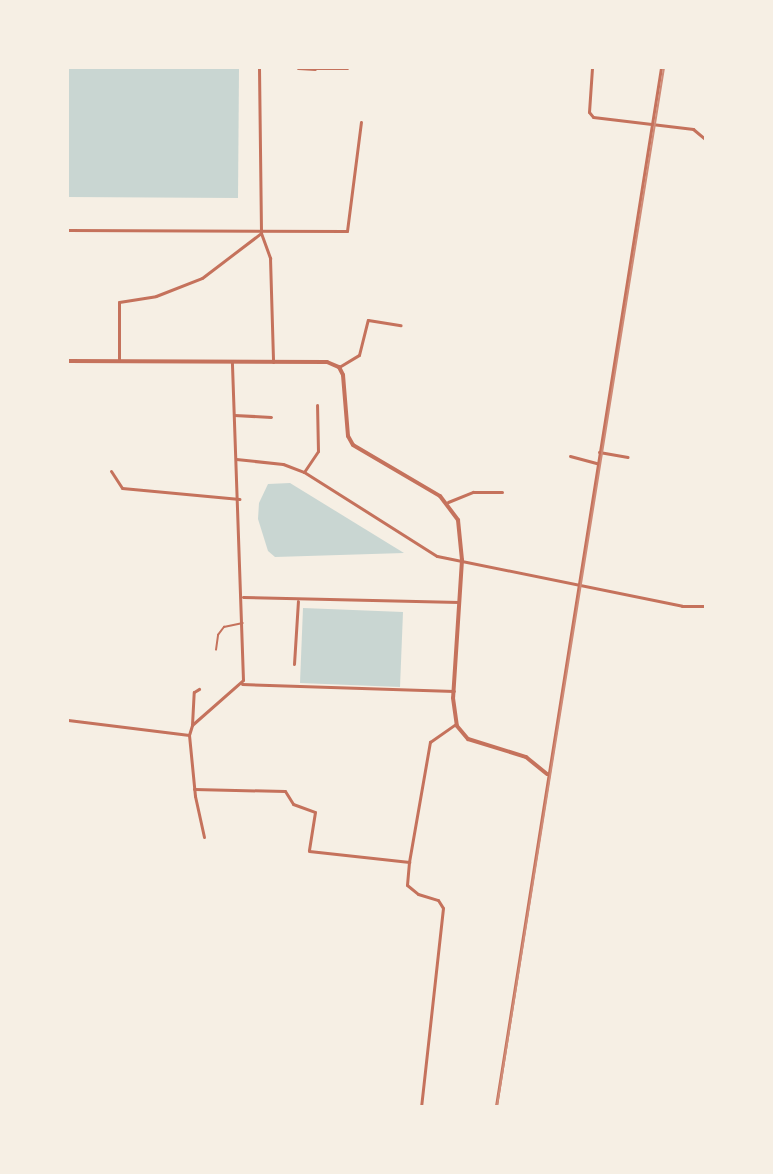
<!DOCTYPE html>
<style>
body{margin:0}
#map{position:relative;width:773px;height:1174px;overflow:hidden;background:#f6efe4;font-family:Quicksand,sans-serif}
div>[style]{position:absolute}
.water>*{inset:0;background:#c9d6d2}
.service>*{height:1.5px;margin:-0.75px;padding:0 0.75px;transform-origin:0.75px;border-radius:0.75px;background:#c5725c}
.minor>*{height:3px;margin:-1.5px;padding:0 1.5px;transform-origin:1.5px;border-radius:1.5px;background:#c5725c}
.tertiary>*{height:4px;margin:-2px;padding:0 2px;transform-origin:2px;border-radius:2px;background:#c5725c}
.rail>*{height:1.5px;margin:-0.75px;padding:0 0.75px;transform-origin:0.75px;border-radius:0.75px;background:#cf8b77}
span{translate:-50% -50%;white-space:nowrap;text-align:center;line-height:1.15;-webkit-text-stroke:6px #f6efe4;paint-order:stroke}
.frame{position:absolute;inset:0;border:69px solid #f6efe4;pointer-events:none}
</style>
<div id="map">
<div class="water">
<div style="clip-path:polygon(68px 68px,239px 68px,238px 198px,68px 197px)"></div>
<div style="clip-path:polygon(290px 483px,404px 553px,275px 557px,268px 551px,258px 519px,259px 503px,268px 484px)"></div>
<div style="clip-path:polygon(303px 608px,403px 612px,400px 687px,300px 683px)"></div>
</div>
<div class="service">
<div style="left:216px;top:650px;width:15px;rotate:-82deg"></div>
<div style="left:218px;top:635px;width:10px;rotate:-53deg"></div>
<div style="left:224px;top:627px;width:19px;rotate:-12deg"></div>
</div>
<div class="minor">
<div style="left:259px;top:68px;width:165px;rotate:89.3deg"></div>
<div style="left:261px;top:233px;width:27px;rotate:70deg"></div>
<div style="left:270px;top:258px;width:104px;rotate:88.3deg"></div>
<div style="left:298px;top:68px;width:17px;rotate:3deg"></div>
<div style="left:316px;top:68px;width:31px"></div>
<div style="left:592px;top:68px;width:44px;rotate:93.9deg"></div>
<div style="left:589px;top:112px;width:6px;rotate:51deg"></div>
<div style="left:593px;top:117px;width:101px;rotate:6.8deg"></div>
<div style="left:693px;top:129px;width:17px;rotate:40deg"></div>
<div style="left:68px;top:230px;width:279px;rotate:0.2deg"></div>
<div style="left:347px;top:231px;width:110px;rotate:-82.7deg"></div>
<div style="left:119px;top:361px;width:59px;rotate:-90deg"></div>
<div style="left:119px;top:302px;width:37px;rotate:-9deg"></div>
<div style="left:156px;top:296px;width:49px;rotate:-21.4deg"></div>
<div style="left:202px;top:278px;width:74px;rotate:-37.3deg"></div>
<div style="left:339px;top:367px;width:23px;rotate:-31deg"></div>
<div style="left:359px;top:355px;width:36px;rotate:-76deg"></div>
<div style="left:368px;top:320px;width:33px;rotate:9deg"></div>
<div style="left:234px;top:415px;width:37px;rotate:3deg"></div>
<div style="left:599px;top:452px;width:29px;rotate:10deg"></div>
<div style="left:570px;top:456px;width:28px;rotate:15deg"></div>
<div style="left:236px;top:459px;width:47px;rotate:6.1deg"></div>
<div style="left:283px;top:464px;width:22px;rotate:21deg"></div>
<div style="left:304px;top:472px;width:157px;rotate:32.3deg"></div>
<div style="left:437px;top:556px;width:250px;rotate:11.5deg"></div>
<div style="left:682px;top:606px;width:24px"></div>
<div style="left:111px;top:471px;width:20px;rotate:57deg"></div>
<div style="left:122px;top:488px;width:118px;rotate:5.4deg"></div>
<div style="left:304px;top:472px;width:25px;rotate:-56deg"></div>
<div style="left:318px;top:451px;width:46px;rotate:-91.2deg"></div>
<div style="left:448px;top:502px;width:27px;rotate:-22deg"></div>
<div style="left:473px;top:492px;width:29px"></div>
<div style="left:243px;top:597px;width:216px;rotate:1.3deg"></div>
<div style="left:294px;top:664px;width:63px;rotate:-86.4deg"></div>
<div style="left:242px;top:684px;width:212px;rotate:1.9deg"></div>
<div style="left:68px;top:720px;width:122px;rotate:7.1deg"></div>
<div style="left:192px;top:725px;width:33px;rotate:-87deg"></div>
<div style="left:194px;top:692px;width:6px;rotate:-31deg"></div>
<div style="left:194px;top:789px;width:91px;rotate:1.3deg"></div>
<div style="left:285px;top:791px;width:15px;rotate:58deg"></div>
<div style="left:293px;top:804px;width:23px;rotate:20deg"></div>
<div style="left:315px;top:812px;width:39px;rotate:99deg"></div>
<div style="left:309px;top:851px;width:101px;rotate:6.3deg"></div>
<div style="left:409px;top:862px;width:122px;rotate:-80.1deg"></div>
<div style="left:430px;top:742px;width:32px;rotate:-35deg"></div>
<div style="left:204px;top:837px;width:42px;rotate:-102.4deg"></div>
<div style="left:195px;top:796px;width:61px;rotate:-95.6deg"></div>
<div style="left:189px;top:735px;width:10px;rotate:-73deg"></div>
<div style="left:192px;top:725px;width:68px;rotate:-41.4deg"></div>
<div style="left:243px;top:680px;width:318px;rotate:-92deg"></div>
<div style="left:409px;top:862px;width:23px;rotate:95deg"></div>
<div style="left:407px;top:885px;width:14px;rotate:39deg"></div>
<div style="left:418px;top:894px;width:21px;rotate:17deg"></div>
<div style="left:438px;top:900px;width:9px;rotate:58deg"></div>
<div style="left:443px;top:908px;width:199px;rotate:96.3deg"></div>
<div style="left:496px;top:1106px;width:1051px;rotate:-80.97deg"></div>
</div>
<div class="tertiary">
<div style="left:68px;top:361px;width:259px;rotate:0.2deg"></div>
<div style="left:327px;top:362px;width:13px;rotate:23deg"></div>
<div style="left:339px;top:367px;width:9px;rotate:63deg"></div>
<div style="left:343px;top:375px;width:61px;rotate:85.3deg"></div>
<div style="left:348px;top:436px;width:10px;rotate:61deg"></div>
<div style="left:353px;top:445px;width:101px;rotate:30.4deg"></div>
<div style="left:440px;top:496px;width:30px;rotate:53deg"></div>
<div style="left:458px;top:520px;width:40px;rotate:84.3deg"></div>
<div style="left:462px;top:560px;width:138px;rotate:93.7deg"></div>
<div style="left:453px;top:698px;width:28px;rotate:82deg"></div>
<div style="left:457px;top:726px;width:17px;rotate:50deg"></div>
<div style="left:468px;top:739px;width:61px;rotate:17.2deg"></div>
<div style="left:526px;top:757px;width:27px;rotate:39deg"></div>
</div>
<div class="rail">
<div style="left:497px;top:1106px;width:1051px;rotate:-80.86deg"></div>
</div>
<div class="frame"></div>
</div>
